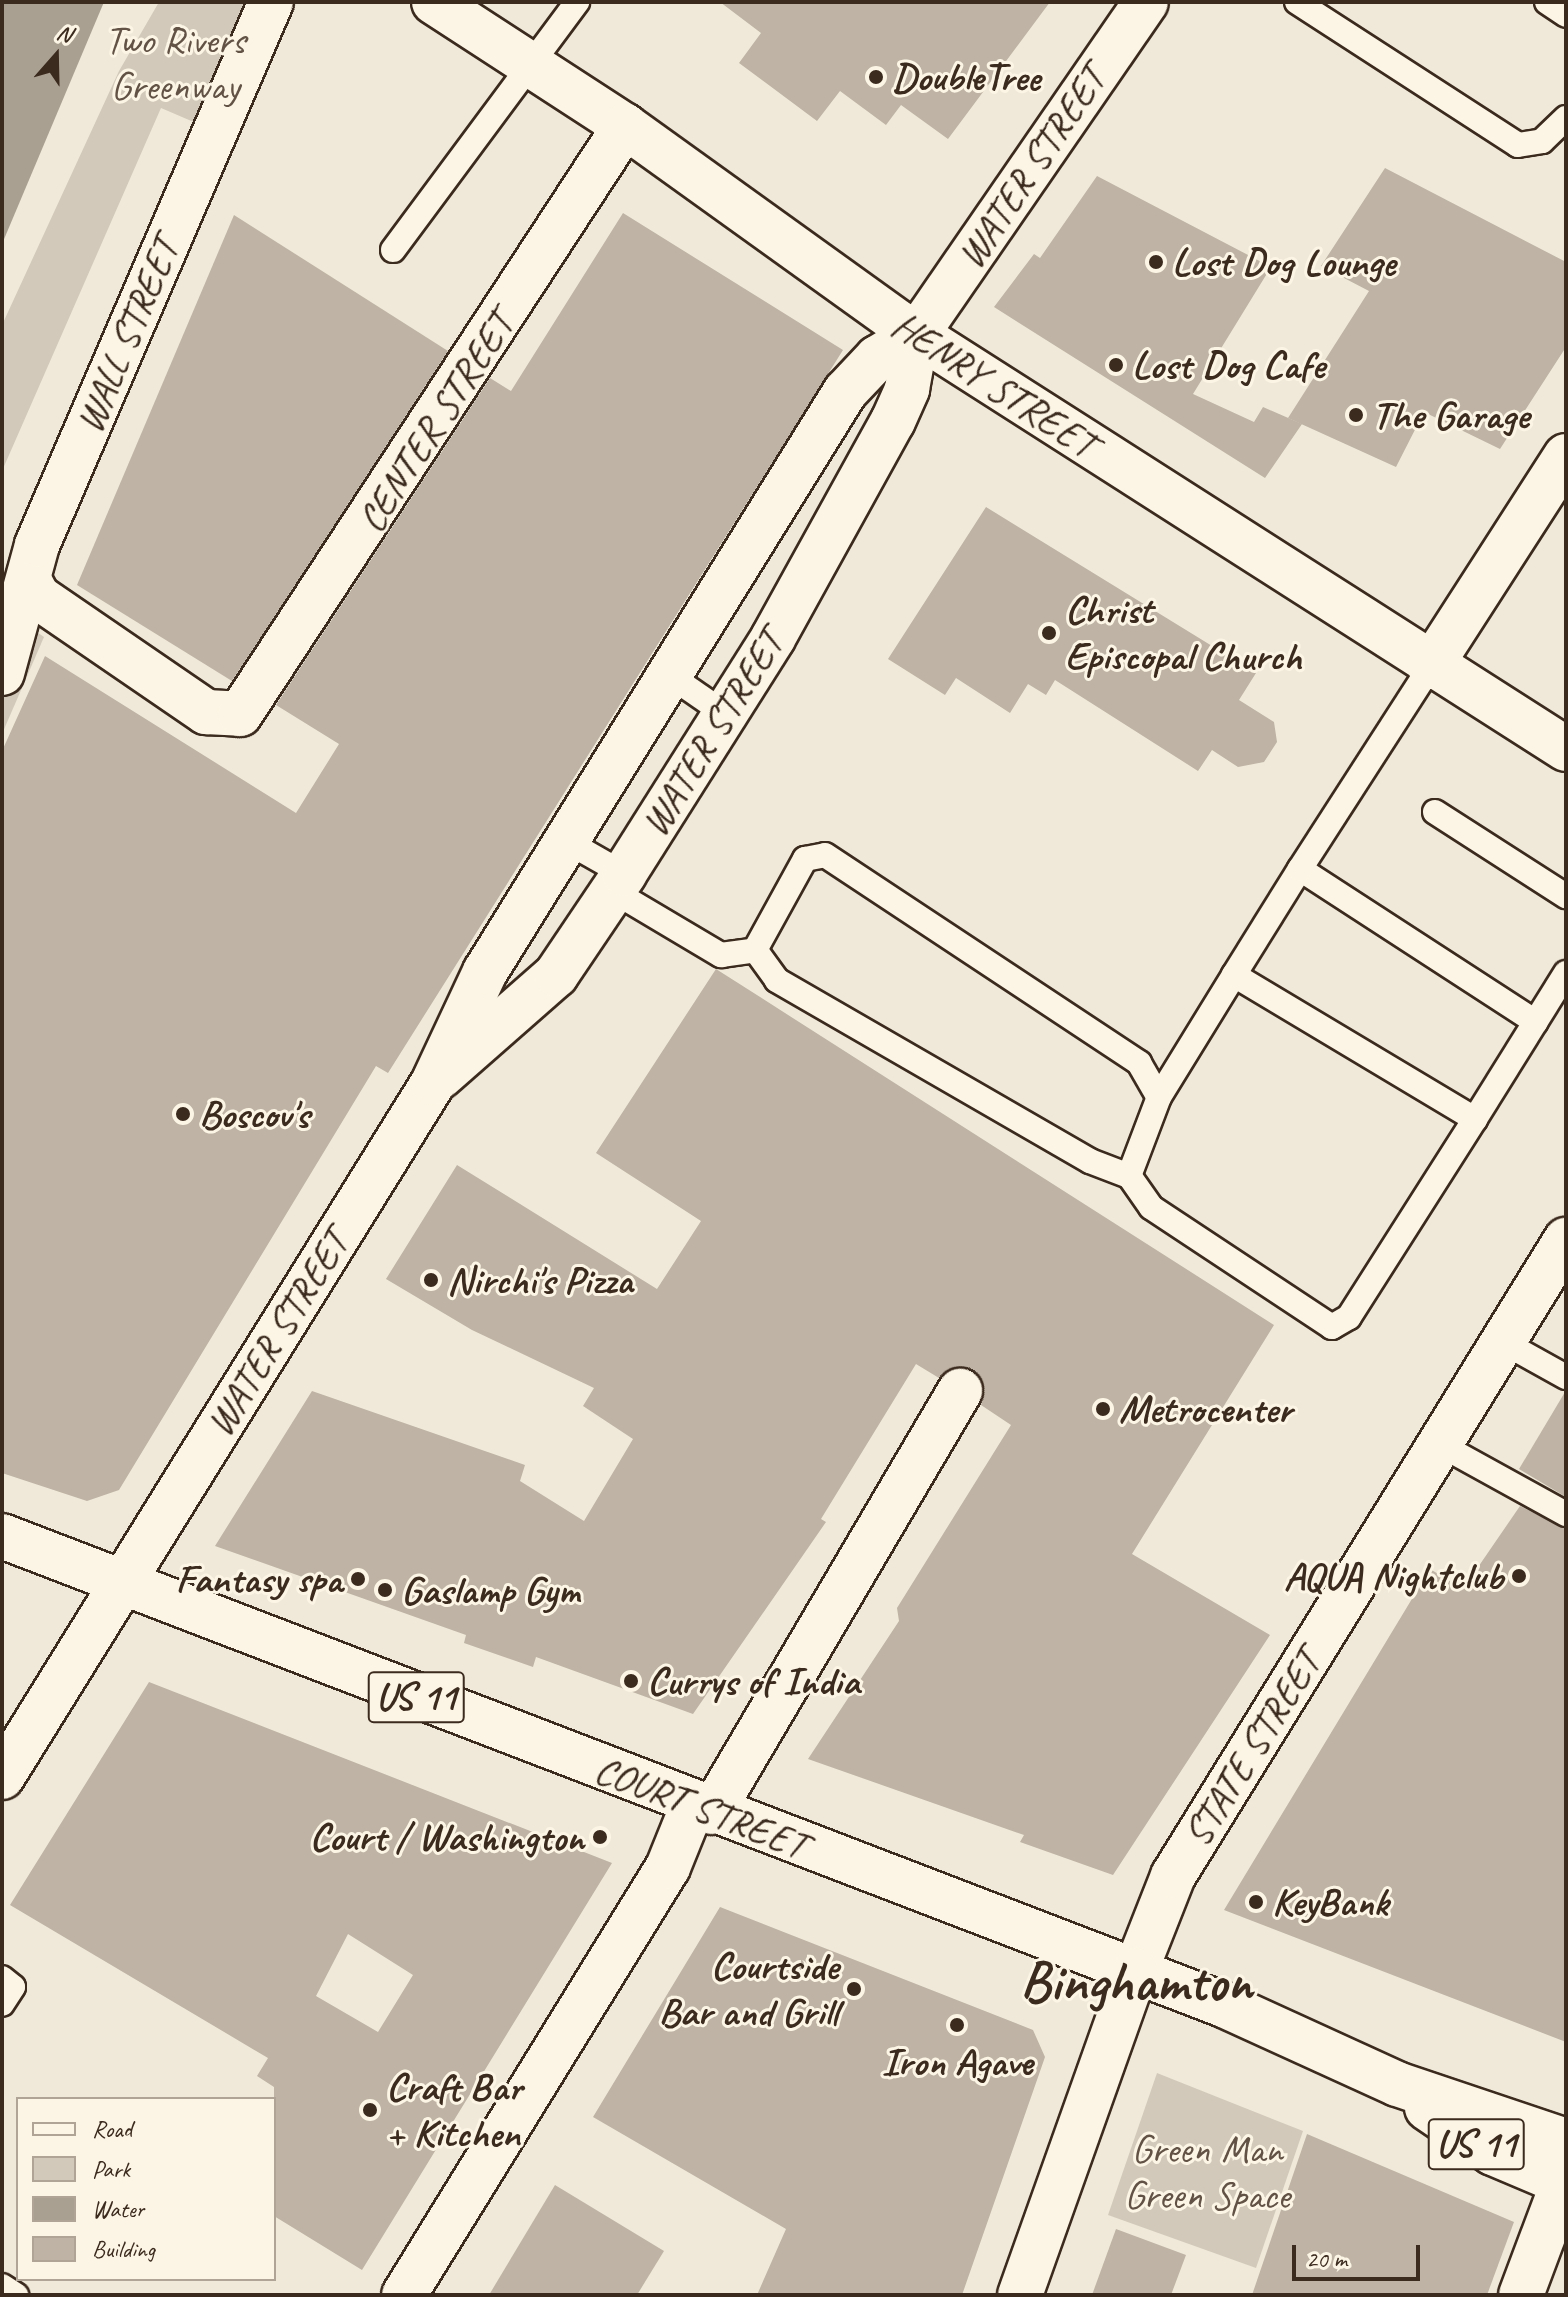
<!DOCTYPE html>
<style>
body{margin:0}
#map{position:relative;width:1568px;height:2297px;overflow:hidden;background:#f0e9d9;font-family:Caveat,sans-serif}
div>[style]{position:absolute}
.green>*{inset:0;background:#d2c9ba}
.water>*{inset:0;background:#aaa091}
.building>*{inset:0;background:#beb3a4}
.roads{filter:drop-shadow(2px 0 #3b2a1e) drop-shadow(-2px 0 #3b2a1e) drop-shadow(0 2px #3b2a1e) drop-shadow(0 -2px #3b2a1e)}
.lane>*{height:24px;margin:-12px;padding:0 12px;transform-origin:12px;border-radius:12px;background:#fcf5e5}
.street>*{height:44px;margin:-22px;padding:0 22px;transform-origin:22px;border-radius:22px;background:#fcf5e5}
.secondary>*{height:44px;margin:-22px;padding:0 22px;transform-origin:22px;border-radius:22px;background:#fcf5e5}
.primary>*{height:44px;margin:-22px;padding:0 22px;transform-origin:22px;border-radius:22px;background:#fcf5e5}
.dots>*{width:22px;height:22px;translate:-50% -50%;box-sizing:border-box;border:4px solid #fcf5e5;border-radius:50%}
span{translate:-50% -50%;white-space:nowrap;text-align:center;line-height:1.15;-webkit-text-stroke:6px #fcf5e5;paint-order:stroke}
.shield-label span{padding:2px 6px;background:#fcf5e5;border:2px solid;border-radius:6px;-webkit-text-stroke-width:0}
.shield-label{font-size:38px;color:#3b2a1e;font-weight:700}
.park-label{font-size:40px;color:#615245}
.poi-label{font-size:40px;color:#3b2a1e;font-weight:700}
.left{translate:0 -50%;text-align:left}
.right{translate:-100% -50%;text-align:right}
.street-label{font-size:40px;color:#3b2a1e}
.town-label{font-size:56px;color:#3b2a1e;font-weight:700}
.frame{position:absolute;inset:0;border:4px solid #3b2a1e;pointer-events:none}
.legend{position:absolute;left:16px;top:2097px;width:260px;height:184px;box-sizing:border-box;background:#fcf5e5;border:2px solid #afa495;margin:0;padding:10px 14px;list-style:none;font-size:24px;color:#3b2a1e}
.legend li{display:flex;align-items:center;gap:16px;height:40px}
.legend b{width:40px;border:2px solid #afa495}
.north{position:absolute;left:16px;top:16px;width:80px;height:80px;-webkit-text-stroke:6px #fcf5e5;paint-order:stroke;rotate:20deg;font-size:22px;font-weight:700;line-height:32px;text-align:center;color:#3b2a1e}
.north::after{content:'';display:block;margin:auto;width:28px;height:36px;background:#3b2a1e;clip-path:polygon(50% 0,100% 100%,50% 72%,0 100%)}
.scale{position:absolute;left:1292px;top:2245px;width:128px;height:36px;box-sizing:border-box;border:4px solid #3b2a1e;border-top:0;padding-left:10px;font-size:24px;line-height:28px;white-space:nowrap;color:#3b2a1e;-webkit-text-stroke:6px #fcf5e5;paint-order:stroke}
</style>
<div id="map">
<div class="green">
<div style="clip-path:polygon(159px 2px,251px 2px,196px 123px,161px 108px,2px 471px,2px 325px,119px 71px)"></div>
<div style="clip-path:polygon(2px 608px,44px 637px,2px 734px)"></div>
<div style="clip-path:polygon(1157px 2073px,1303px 2131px,1256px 2268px,1108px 2215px)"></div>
</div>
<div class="water">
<div style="clip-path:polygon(2px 2px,104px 2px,2px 244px)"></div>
</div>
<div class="building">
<div style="clip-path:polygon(720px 2px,1050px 2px,948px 139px,901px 105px,886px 125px,840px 91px,817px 121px,739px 63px,761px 33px)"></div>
<div style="clip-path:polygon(1385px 168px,1566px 262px,1566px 347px,1500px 449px,1424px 412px,1396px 467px,1288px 418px,1369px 291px,1321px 266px)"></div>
<div style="clip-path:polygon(1097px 176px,1271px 267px,1193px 394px,1254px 422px,1263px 407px,1302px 424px,1265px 478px,994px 307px,1034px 254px,1040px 258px)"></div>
<div style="clip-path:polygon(623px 213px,843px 350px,388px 1073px,376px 1066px,119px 1490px,87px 1501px,2px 1473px,2px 751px,45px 656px,296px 813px,339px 744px,276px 705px,490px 378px,511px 391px)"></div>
<div style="clip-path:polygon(234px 215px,448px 351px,232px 681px,77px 585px)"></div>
<div style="clip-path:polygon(986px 507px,1256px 673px,1239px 700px,1274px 722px,1277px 742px,1264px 762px,1238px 767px,1212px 750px,1198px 771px,1055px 680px,1046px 695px,1028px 684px,1010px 713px,956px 678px,945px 695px,888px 659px)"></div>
<div style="clip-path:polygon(716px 969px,1274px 1325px,1132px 1554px,1270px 1635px,1113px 1875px,1020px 1842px,1024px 1835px,808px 1759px,899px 1621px,897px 1608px,1011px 1425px,981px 1405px,985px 1390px,972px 1369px,948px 1369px,939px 1378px,916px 1364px,821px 1519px,826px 1522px,693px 1714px,536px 1657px,533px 1667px,464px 1643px,466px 1635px,215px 1546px,312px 1391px,525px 1465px,520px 1481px,584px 1521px,633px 1439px,583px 1406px,594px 1388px,472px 1330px,386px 1279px,457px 1165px,657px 1289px,701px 1221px,596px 1153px)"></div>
<div style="clip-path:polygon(1565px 1392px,1566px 1392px,1566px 1497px,1519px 1469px)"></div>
<div style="clip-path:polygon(1520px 1506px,1566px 1529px,1566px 2042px,1224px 1910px,1430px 1569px,1463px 1589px)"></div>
<div style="clip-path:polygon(evenodd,149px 1682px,612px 1863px,362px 2270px,274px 2216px,274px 2087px,257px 2076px,268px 2058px,10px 1905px,149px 1682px,348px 1934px,413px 1975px,378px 2032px,316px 1996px,348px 1934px)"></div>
<div style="clip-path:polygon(720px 1907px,1033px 2030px,1045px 2057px,962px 2295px,757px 2295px,786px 2229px,593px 2117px)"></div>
<div style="clip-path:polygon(1307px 2134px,1514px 2222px,1487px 2295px,1252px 2295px)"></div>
<div style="clip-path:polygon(555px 2185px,664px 2251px,637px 2295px,489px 2295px)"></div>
<div style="clip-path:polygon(1116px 2229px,1186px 2255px,1171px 2295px,1092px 2295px)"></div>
</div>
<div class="roads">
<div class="lane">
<div style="left:1297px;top:2px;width:263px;rotate:32.9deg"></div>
<div style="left:1518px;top:145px;width:24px;rotate:-9deg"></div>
<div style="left:1542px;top:141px;width:33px;rotate:-44deg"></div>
<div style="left:1547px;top:2px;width:23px;rotate:34deg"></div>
<div style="left:393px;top:250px;width:309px;rotate:-53.4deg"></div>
<div style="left:669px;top:675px;width:67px;rotate:34.6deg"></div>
<div style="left:1435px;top:812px;width:156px;rotate:32.7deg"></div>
<div style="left:566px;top:841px;width:67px;rotate:29.6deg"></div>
<div style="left:1300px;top:869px;width:281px;rotate:33deg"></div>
<div style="left:613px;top:891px;width:126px;rotate:30.7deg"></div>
<div style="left:721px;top:955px;width:34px;rotate:-8deg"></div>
<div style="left:1234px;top:975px;width:281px;rotate:30.9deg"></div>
<div style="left:1475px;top:1119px;width:235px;rotate:122.5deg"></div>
<div style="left:1349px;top:1317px;width:20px;rotate:150deg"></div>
<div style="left:1332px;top:1327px;width:217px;rotate:-146.5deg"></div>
<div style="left:1151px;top:1207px;width:38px;rotate:-125deg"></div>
<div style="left:1129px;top:1176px;width:85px;rotate:-69.2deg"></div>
<div style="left:1159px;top:1097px;width:143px;rotate:-58.4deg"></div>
<div style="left:1234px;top:975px;width:125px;rotate:-58.1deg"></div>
<div style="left:1300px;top:869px;width:240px;rotate:-57.2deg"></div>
<div style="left:1475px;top:1119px;width:172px;rotate:-58.1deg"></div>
<div style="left:1129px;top:1176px;width:42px;rotate:-159deg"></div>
<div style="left:1090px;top:1161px;width:362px;rotate:-150deg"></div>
<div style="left:777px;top:980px;width:37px;rotate:-126deg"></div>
<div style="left:755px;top:950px;width:104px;rotate:-61.2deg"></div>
<div style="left:805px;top:859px;width:20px;rotate:-11deg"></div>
<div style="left:825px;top:855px;width:377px;rotate:33.5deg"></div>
<div style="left:1139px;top:1063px;width:39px;rotate:60deg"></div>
<div style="left:1503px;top:1342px;width:72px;rotate:29.1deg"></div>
<div style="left:1439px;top:1444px;width:145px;rotate:28.9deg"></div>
<div style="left:2px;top:1978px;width:14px;rotate:39deg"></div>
<div style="left:13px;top:1987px;width:20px;rotate:123deg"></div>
<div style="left:2px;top:2286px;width:17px;rotate:33deg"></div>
</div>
<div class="street">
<div style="left:434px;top:2px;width:228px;rotate:33deg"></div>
<div style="left:625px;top:126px;width:337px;rotate:35.7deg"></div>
<div style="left:899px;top:323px;width:791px;rotate:32.57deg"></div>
<div style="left:30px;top:582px;width:17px;rotate:62deg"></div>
<div style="left:38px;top:597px;width:204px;rotate:34.4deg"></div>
<div style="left:206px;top:712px;width:34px;rotate:3deg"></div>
<div style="left:240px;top:714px;width:703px;rotate:-56.78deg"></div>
<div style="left:1430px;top:667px;width:251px;rotate:-57.2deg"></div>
<div style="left:2px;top:673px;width:133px;rotate:-74.7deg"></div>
<div style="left:37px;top:545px;width:591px;rotate:-66.69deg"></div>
<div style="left:441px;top:1076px;width:153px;rotate:-41.3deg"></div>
<div style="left:556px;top:975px;width:122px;rotate:-56deg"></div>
<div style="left:624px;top:874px;width:279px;rotate:-57.7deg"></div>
<div style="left:773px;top:638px;width:248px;rotate:-61.1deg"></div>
<div style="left:893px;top:421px;width:35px;rotate:-66deg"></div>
<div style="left:907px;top:389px;width:56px;rotate:-79.7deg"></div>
<div style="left:2px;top:1777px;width:817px;rotate:-58.16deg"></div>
<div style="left:433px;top:1083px;width:123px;rotate:-64.9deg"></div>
<div style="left:485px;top:972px;width:683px;rotate:-58.17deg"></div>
<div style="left:845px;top:392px;width:47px;rotate:-46.7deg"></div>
<div style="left:877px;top:358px;width:47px;rotate:-31deg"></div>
<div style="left:917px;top:334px;width:403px;rotate:-55.4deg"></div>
<div style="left:712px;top:1812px;width:489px;rotate:-59.5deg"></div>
<div style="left:404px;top:2295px;width:503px;rotate:-58.33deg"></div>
<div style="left:668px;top:1867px;width:67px;rotate:-68deg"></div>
<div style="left:1521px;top:2295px;width:120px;rotate:-69.4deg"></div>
</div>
<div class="secondary">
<div style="left:1136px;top:1970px;width:101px;rotate:-68.5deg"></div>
<div style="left:1173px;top:1876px;width:748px;rotate:-58.29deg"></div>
</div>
<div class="primary">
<div style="left:2px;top:1536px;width:1309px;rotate:21deg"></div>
<div style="left:1224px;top:2005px;width:190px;rotate:24.5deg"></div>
<div style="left:1397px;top:2084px;width:178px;rotate:18.6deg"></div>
<div style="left:1427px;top:2108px;width:80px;rotate:34.3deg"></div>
<div style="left:1493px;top:2153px;width:79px;rotate:23deg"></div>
<div style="left:1020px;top:2295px;width:345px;rotate:-70.4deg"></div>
</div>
</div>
<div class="dots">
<div style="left:876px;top:77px;background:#3b2a1e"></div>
<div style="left:1156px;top:262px;background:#3b2a1e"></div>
<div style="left:1116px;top:365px;background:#3b2a1e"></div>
<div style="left:1356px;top:415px;background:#3b2a1e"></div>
<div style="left:1049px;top:633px;background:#3b2a1e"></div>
<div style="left:183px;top:1114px;background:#3b2a1e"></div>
<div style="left:431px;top:1280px;background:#3b2a1e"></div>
<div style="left:1103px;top:1409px;background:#3b2a1e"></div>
<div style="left:1519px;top:1576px;background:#3b2a1e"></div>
<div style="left:358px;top:1579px;background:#3b2a1e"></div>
<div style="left:385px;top:1590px;background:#3b2a1e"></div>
<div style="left:631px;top:1681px;background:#3b2a1e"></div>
<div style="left:600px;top:1837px;background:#3b2a1e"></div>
<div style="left:1256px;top:1902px;background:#3b2a1e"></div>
<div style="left:854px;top:1989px;background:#3b2a1e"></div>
<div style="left:957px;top:2025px;background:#3b2a1e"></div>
<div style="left:370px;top:2110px;background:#3b2a1e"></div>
</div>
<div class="shield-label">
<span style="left:416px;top:1697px">US 11</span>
<span style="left:1476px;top:2144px">US 11</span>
</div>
<div class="park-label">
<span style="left:175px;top:63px">Two Rivers<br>Greenway</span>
<span style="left:1207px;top:2172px">Green Man<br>Green Space</span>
</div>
<div class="poi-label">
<span class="left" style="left:892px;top:77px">DoubleTree</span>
<span class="left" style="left:1172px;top:262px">Lost Dog Lounge</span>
<span class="left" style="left:1132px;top:365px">Lost Dog Cafe</span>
<span class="left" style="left:1372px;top:415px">The Garage</span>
<span class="left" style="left:1065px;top:633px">Christ<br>Episcopal Church</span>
<span class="left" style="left:199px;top:1114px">Boscov's</span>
<span class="left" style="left:447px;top:1280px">Nirchi's Pizza</span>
<span class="left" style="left:1119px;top:1409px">Metrocenter</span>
<span class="right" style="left:1503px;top:1576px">AQUA Nightclub</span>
<span class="right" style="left:342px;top:1579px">Fantasy spa</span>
<span class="left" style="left:401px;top:1590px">Gaslamp Gym</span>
<span class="left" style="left:647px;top:1681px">Currys of India</span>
<span class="right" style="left:584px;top:1837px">Court / Washington</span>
<span class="left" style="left:1272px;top:1902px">KeyBank</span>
<span class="right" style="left:838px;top:1989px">Courtside<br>Bar and Grill</span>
<span style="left:957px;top:2062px">Iron Agave</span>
<span class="left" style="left:386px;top:2110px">Craft Bar<br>+ Kitchen</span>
</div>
<div class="street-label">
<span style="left:1031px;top:167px;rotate:-56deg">WATER STREET</span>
<span style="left:127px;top:335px;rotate:-67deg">WALL STREET</span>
<span style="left:994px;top:384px;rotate:33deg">HENRY STREET</span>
<span style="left:435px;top:422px;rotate:-57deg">CENTER STREET</span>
<span style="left:712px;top:733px;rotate:-58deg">WATER STREET</span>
<span style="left:277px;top:1333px;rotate:-58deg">WATER STREET</span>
<span style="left:1252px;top:1748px;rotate:-58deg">STATE STREET</span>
<span style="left:701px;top:1807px;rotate:21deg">COURT STREET</span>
</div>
<div class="town-label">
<span style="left:1136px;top:1982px">Binghamton</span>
</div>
<div class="frame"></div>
<ul class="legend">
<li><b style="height:10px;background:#fcf5e5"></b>Road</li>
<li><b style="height:22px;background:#d2c9ba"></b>Park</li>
<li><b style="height:22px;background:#aaa091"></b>Water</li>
<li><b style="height:22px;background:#beb3a4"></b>Building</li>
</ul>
<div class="north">N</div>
<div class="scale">20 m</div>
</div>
